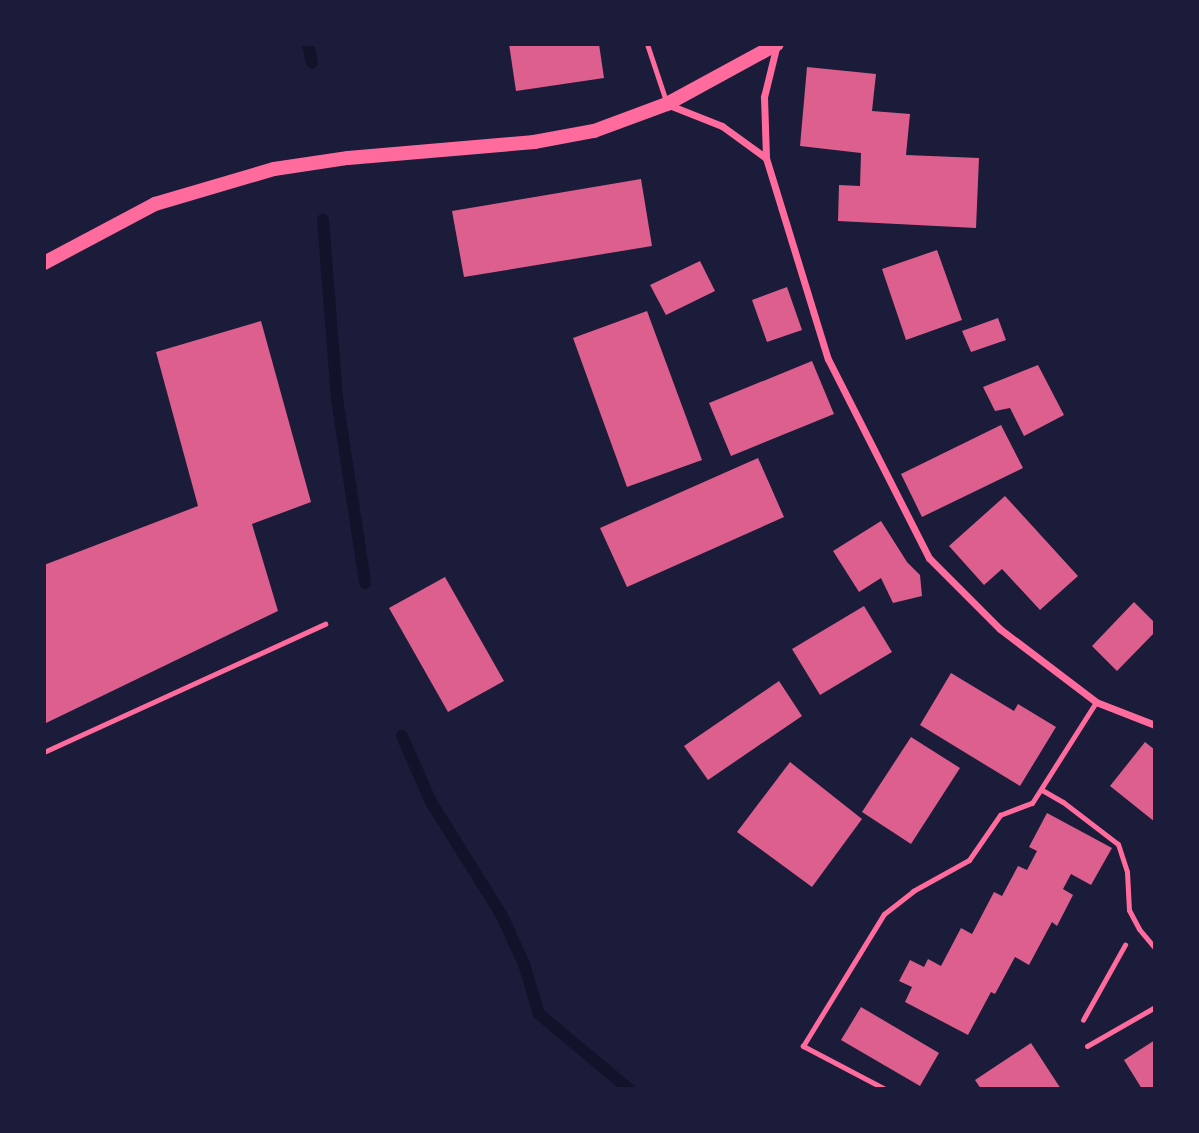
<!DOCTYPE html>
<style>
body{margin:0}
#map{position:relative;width:1199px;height:1133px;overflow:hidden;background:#1b1b3a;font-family:Helvetica,sans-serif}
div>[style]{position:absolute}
.stream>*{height:12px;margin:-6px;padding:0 6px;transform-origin:6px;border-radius:6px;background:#12122b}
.building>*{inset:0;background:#dd5f8e}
.path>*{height:4.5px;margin:-2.25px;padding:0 2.25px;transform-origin:2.25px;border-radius:2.25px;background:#ff6b9d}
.service>*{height:5px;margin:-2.5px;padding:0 2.5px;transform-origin:2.5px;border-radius:2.5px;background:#ff6b9d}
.minor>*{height:7px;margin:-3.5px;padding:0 3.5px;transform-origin:3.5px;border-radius:3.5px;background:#ff6b9d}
.secondary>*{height:14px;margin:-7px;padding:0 7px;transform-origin:7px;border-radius:7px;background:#ff6b9d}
span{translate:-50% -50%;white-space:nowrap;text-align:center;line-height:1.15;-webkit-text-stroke:5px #1b1b3a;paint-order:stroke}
.frame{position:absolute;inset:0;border:46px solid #1b1b3a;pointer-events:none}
</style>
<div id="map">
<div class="stream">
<div style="left:308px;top:44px;width:19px;rotate:78deg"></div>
<div style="left:323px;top:220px;width:180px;rotate:85.5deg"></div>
<div style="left:337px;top:399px;width:186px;rotate:81.3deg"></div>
<div style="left:402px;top:736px;width:72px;rotate:66.3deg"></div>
<div style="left:431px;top:802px;width:132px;rotate:58deg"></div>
<div style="left:501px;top:914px;width:55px;rotate:65.3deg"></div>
<div style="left:524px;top:964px;width:52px;rotate:73.3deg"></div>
<div style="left:539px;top:1014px;width:117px;rotate:39.8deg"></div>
</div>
<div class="building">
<div style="clip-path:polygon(509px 44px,599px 44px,604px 78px,516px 91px)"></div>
<div style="clip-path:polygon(807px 67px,876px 74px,872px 111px,910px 114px,906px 155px,979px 158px,976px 228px,838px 221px,839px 185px,860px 186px,861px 153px,800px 146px)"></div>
<div style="clip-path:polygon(641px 179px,652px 246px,464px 277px,452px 211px)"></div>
<div style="clip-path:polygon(937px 250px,962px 320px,906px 340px,882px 269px)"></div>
<div style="clip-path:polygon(700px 261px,715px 291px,666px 315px,650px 285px)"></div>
<div style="clip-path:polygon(787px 287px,802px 330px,767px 342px,752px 300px)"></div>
<div style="clip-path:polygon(647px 311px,702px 460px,627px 487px,573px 338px)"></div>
<div style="clip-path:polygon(998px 318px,1006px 340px,971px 352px,962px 331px)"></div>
<div style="clip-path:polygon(261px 321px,311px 502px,252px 524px,278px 611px,44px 724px,44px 565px,198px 506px,156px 352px)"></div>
<div style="clip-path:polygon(812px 361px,834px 414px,731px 456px,709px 403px)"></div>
<div style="clip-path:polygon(1038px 365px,1064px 415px,1024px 436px,1010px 408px,995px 411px,983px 387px)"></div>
<div style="clip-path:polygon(1001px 425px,1023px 468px,922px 517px,901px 474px)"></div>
<div style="clip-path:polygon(758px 458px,784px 517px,627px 587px,600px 528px)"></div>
<div style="clip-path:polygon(1005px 496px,1078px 576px,1040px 610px,1002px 569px,984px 585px,949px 546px)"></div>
<div style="clip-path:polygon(881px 521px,907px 562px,920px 575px,922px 596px,893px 603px,881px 578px,859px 592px,833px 551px)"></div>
<div style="clip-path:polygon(445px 577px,504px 681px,448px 712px,389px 608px)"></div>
<div style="clip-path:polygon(1134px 602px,1155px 623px,1155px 632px,1117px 671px,1092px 646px)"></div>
<div style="clip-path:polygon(864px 606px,892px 652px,820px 695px,792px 649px)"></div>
<div style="clip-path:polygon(951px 673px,1014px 711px,1018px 704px,1056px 727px,1020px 786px,920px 725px)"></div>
<div style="clip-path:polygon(779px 681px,802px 716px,708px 780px,684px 746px)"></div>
<div style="clip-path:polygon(911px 737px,960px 768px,911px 844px,862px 812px)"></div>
<div style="clip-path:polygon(1145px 742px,1155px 750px,1155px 822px,1110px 786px)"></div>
<div style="clip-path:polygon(790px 762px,862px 819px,812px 887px,737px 832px)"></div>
<div style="clip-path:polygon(1047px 813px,1112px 848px,1091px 885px,1071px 874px,1063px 889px,1073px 895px,1057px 926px,1052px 922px,1029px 965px,1015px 957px,995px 994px,991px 992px,968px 1035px,905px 1002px,912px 987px,899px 981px,910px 960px,924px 967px,928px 959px,941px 966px,961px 928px,972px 934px,994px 892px,1002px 896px,1018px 866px,1027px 870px,1037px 851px,1029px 847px)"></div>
<div style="clip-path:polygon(861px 1007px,939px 1053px,920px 1086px,841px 1040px)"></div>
<div style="clip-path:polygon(1155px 1040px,1155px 1089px,1142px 1089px,1124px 1060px)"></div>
<div style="clip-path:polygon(1031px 1043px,1061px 1089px,981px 1089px,975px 1080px)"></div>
</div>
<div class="path">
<div style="left:44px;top:752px;width:309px;rotate:-24.5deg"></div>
<div style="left:1083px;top:1020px;width:86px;rotate:-60.8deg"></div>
</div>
<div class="service">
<div style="left:647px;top:44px;width:63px;rotate:71.6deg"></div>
<div style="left:1042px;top:790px;width:24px;rotate:30deg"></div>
<div style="left:1063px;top:802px;width:69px;rotate:37.4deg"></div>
<div style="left:1118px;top:844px;width:29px;rotate:72deg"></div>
<div style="left:1127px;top:872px;width:38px;rotate:87deg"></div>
<div style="left:1129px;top:910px;width:21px;rotate:62deg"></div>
<div style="left:1139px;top:929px;width:25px;rotate:50deg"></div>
<div style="left:1087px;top:1046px;width:78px;rotate:-29.8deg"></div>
<div style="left:885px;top:1089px;width:93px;rotate:-152.3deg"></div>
<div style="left:803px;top:1046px;width:155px;rotate:-58.5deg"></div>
<div style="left:884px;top:914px;width:37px;rotate:-38deg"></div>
<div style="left:913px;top:891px;width:64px;rotate:-29deg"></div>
<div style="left:969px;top:860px;width:55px;rotate:-55.4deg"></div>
<div style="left:1000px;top:815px;width:34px;rotate:-21deg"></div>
<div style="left:1032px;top:803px;width:120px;rotate:-57.6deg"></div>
</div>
<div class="minor">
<div style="left:777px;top:44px;width:55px;rotate:103.8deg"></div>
<div style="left:764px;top:97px;width:61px;rotate:88.1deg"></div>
<div style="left:766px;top:158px;width:210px;rotate:72.9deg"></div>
<div style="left:828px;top:359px;width:223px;rotate:63.1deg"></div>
<div style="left:929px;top:558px;width:100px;rotate:45deg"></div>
<div style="left:1000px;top:629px;width:121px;rotate:37.2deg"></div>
<div style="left:1096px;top:702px;width:63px;rotate:21.3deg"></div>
<div style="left:669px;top:105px;width:57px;rotate:21.6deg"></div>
<div style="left:722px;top:126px;width:54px;rotate:36deg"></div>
</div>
<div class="secondary">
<div style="left:44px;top:263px;width:126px;rotate:-28deg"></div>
<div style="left:155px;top:204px;width:124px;rotate:-16.4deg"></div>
<div style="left:274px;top:169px;width:75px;rotate:-8.5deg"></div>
<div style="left:348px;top:158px;width:187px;rotate:-4.9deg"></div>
<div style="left:534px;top:142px;width:61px;rotate:-10.4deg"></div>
<div style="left:594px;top:131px;width:78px;rotate:-20.3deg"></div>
<div style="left:667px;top:104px;width:125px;rotate:-28.6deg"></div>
</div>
<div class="frame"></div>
</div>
